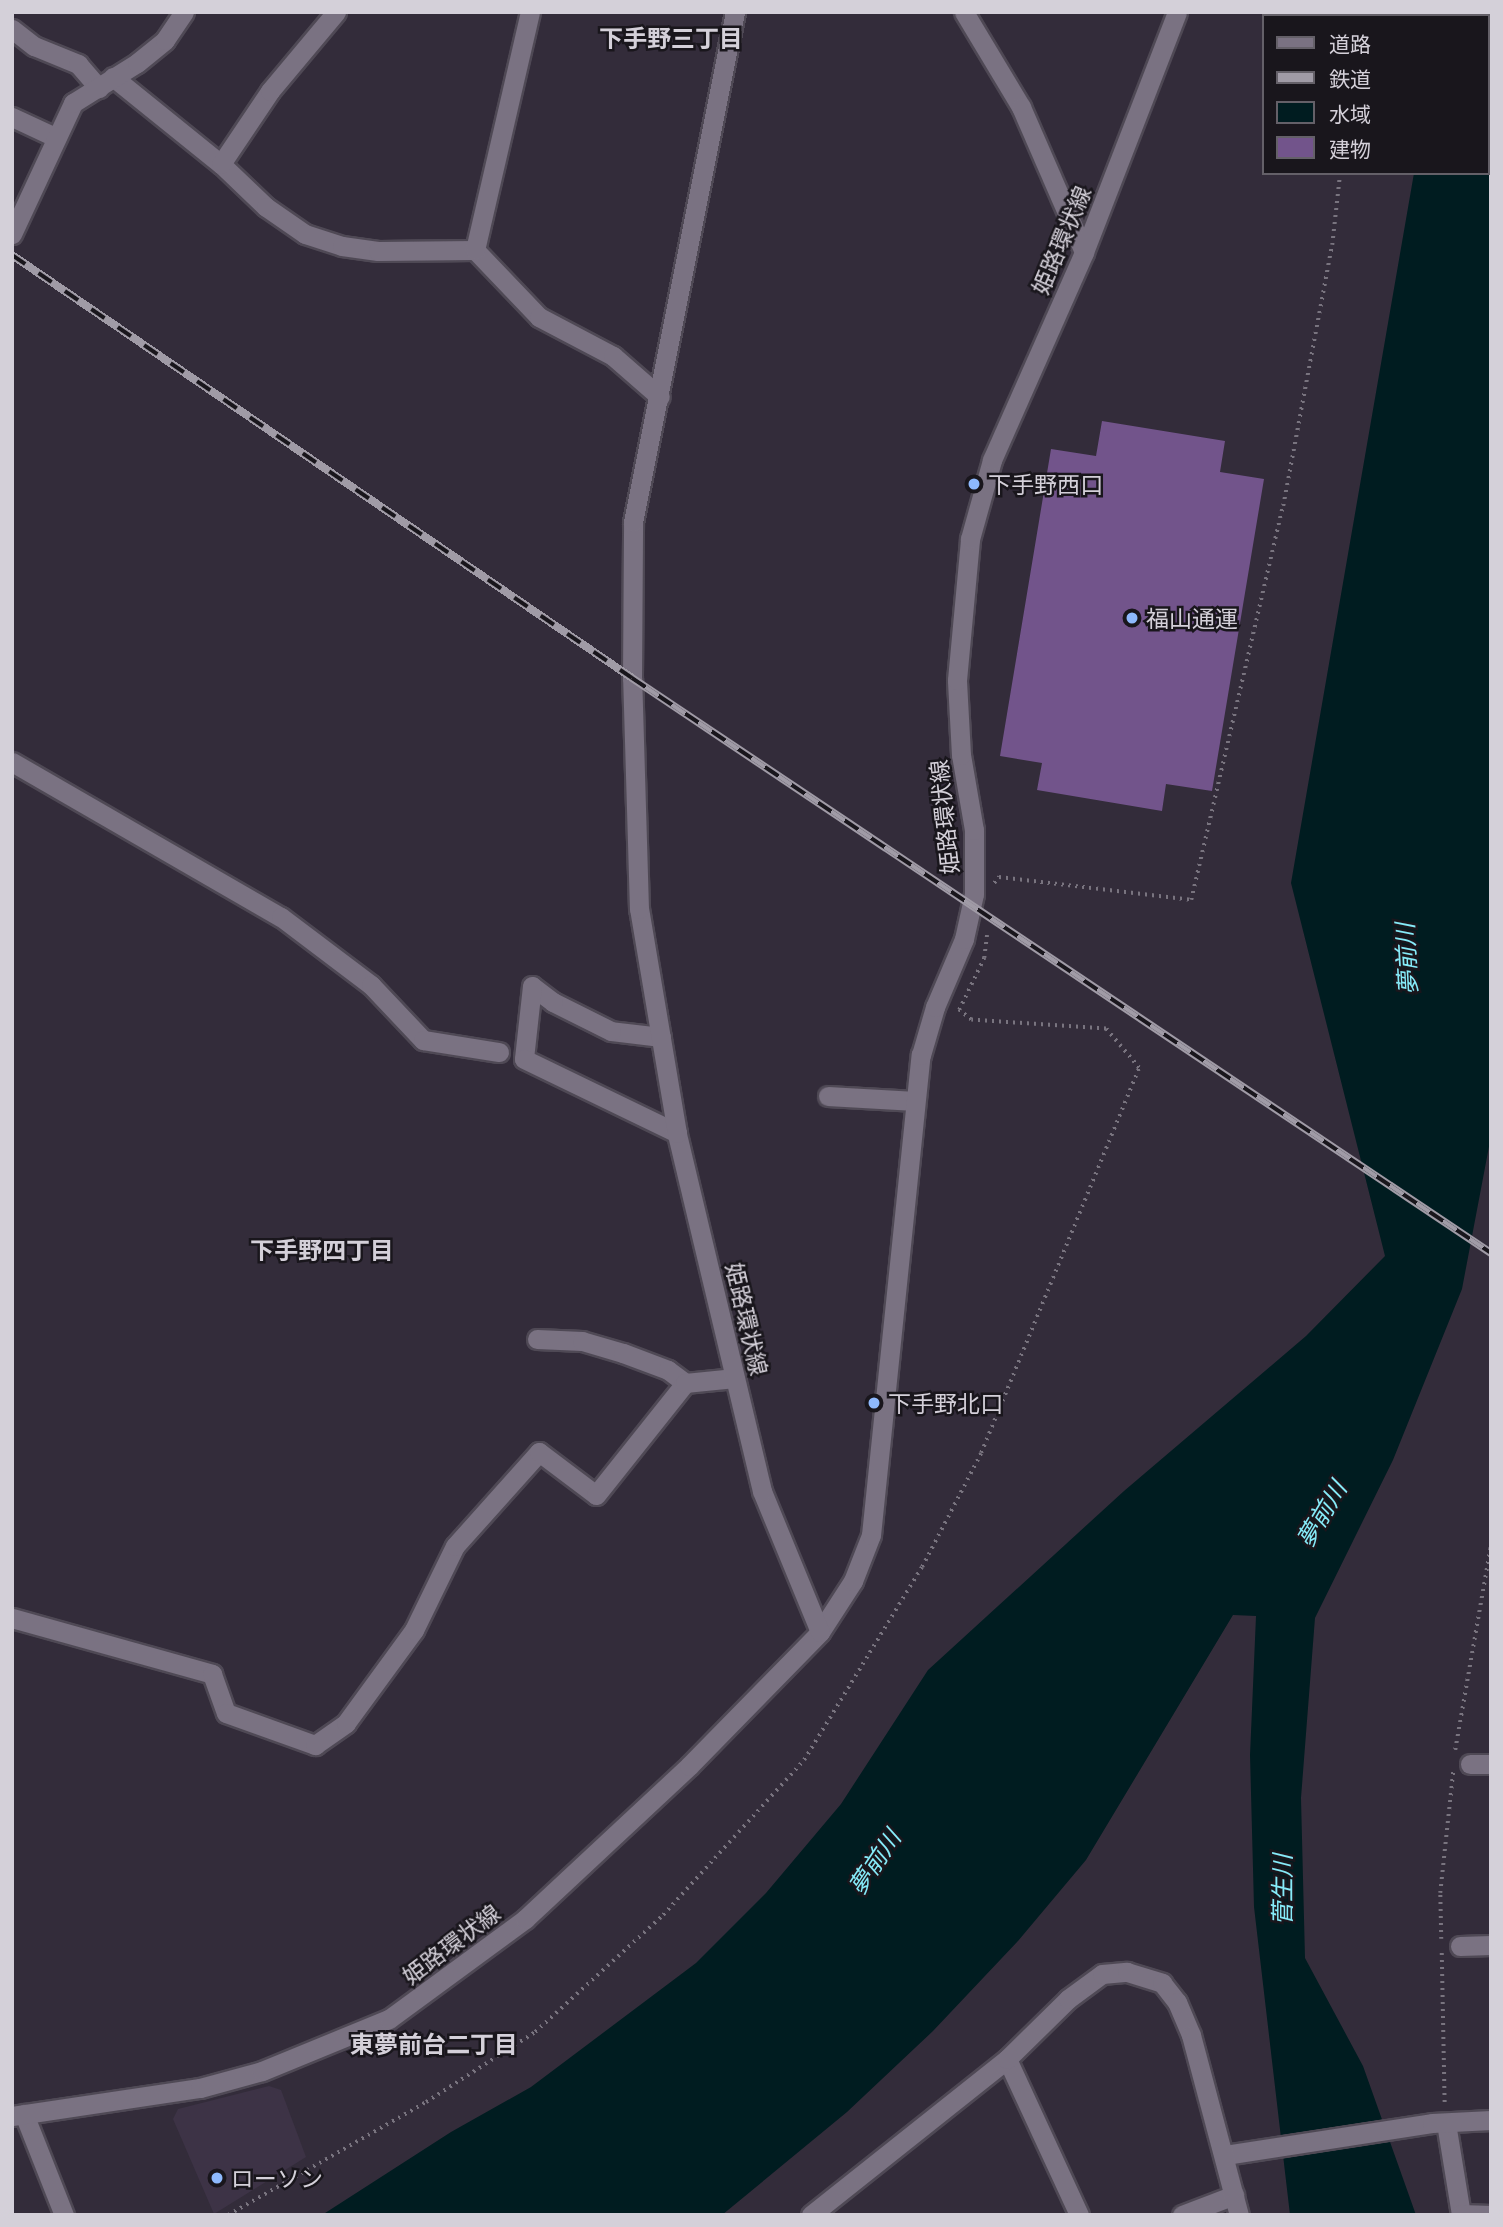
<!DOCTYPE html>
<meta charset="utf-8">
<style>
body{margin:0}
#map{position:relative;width:1503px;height:2227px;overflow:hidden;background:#332c3a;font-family:"Noto Sans","Noto Sans JP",sans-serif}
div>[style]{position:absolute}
.built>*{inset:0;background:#3d3346}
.water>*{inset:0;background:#001c20}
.building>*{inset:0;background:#72548b}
.path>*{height:3.5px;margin-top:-1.75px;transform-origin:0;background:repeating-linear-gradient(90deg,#79747f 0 2px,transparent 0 7px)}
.roads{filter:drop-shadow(2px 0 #4f4955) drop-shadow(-2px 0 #4f4955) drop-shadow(0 2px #4f4955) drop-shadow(0 -2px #4f4955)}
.minor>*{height:19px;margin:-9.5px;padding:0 9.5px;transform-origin:9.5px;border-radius:9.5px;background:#7a7282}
.tertiary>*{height:19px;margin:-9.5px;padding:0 9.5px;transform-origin:9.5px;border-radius:9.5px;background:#7a7282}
.secondary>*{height:19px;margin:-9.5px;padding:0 9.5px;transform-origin:9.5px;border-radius:9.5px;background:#7a7282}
.rail>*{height:8px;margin-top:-4px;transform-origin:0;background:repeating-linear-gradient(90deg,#19161c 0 16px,#a09ba6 0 32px);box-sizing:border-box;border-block:2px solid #a09ba6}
.dots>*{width:19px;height:19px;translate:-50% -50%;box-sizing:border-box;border:4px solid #19161c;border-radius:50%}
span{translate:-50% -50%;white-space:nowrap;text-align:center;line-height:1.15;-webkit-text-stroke:5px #19161c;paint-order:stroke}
.street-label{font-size:23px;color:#d4d0d9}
.poi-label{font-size:23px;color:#d4d0d9}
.left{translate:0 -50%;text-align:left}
.neighbourhood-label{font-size:24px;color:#d4d0d9;font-weight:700}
.water-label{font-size:24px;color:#86ebf9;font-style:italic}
.frame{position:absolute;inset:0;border:14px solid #d4d0d9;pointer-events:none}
.legend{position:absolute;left:1262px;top:14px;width:228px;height:161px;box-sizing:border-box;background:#19161c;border:2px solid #646068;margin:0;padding:9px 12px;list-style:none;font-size:21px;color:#d4d0d9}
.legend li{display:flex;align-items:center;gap:14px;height:35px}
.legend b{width:35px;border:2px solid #646068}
</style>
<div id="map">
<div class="built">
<div style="clip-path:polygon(269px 2086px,281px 2090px,306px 2157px,214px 2214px,173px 2119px,178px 2109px)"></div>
</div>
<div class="water">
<div style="clip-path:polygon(1439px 12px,1491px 12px,1491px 1136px,1462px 1289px,1393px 1460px,1315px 1618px,1301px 1798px,1305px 1958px,1363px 2066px,1416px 2215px,1290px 2215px,1254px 1907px,1250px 1755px,1256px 1616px,1233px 1615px,1086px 1860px,1018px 1941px,933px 2031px,847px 2112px,722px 2215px,322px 2215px,451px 2132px,531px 2087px,696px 1963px,766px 1893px,841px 1804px,928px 1670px,1124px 1491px,1306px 1336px,1385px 1256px,1291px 883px,1414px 173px,1487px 173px,1487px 16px,1438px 16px)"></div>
</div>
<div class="building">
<div style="clip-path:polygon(1102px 421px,1225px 441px,1220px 472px,1264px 479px,1212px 791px,1166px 784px,1162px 811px,1037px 790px,1042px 763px,1000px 756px,1051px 449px,1096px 456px)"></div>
</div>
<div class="path">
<div style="left:1359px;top:16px;width:4px;rotate:-90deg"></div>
<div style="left:994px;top:883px;width:8px;rotate:-50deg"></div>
<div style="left:999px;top:877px;width:193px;rotate:6.8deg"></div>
<div style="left:1191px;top:900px;width:405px;rotate:-76.9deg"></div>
<div style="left:1283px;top:506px;width:266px;rotate:-79.4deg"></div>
<div style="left:1332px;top:245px;width:72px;rotate:-83.7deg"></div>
<div style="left:1455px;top:1750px;width:209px;rotate:-80.1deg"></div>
<div style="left:1441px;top:1939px;width:46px;rotate:-91.2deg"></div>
<div style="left:1440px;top:1893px;width:122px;rotate:-83.9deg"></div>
<div style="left:1442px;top:1953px;width:150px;rotate:88.9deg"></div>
<div style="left:228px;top:2215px;width:228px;rotate:-29.7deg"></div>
<div style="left:426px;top:2102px;width:130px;rotate:-32.7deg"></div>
<div style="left:535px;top:2032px;width:173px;rotate:-42.4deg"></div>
<div style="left:663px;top:1915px;width:210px;rotate:-47.7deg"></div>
<div style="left:804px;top:1760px;width:226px;rotate:-58.6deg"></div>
<div style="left:922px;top:1567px;width:128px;rotate:-62.6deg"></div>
<div style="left:981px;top:1453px;width:416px;rotate:-67.7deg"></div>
<div style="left:1139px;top:1068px;width:51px;rotate:-130.2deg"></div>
<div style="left:1106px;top:1029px;width:135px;rotate:-176.2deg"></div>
<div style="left:971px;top:1020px;width:16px;rotate:-140deg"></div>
<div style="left:959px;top:1010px;width:58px;rotate:-64.3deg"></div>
<div style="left:984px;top:958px;width:23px;rotate:-83deg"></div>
</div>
<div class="roads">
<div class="minor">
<div style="left:964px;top:12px;width:111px;rotate:59deg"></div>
<div style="left:1021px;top:107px;width:158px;rotate:66.5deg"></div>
<div style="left:12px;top:29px;width:28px;rotate:38deg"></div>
<div style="left:34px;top:46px;width:48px;rotate:22.2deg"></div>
<div style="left:78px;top:64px;width:32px;rotate:49deg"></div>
<div style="left:113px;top:77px;width:139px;rotate:38.9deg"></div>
<div style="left:221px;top:164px;width:62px;rotate:43.7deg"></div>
<div style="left:266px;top:207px;width:47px;rotate:34.7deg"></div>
<div style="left:305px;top:234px;width:39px;rotate:18deg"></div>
<div style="left:342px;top:246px;width:36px;rotate:8deg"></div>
<div style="left:378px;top:251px;width:97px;rotate:-0.6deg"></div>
<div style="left:475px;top:250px;width:93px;rotate:46.3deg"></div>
<div style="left:539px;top:317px;width:84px;rotate:27.8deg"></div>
<div style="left:613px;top:356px;width:62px;rotate:41.1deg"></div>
<div style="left:12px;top:117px;width:47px;rotate:24.9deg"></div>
<div style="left:221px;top:164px;width:88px;rotate:-56.1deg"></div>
<div style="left:270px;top:91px;width:103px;rotate:-50.1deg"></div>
<div style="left:12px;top:234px;width:145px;rotate:-65deg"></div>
<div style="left:73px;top:103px;width:75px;rotate:-32deg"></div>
<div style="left:137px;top:63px;width:36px;rotate:-39deg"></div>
<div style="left:165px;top:40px;width:34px;rotate:-56deg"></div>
<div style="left:475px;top:250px;width:244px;rotate:-77deg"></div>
<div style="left:12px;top:762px;width:310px;rotate:30deg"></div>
<div style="left:281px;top:917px;width:113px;rotate:37.1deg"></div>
<div style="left:371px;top:985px;width:76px;rotate:46.6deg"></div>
<div style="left:423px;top:1040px;width:77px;rotate:9deg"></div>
<div style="left:661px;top:1037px;width:50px;rotate:-173.2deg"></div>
<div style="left:611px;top:1031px;width:65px;rotate:-153.4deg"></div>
<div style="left:553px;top:1002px;width:26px;rotate:-143deg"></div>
<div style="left:532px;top:986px;width:73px;rotate:96.3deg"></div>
<div style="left:524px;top:1059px;width:170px;rotate:25.8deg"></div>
<div style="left:828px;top:1096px;width:87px;rotate:3.3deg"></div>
<div style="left:537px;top:1339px;width:45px;rotate:2.5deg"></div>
<div style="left:582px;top:1341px;width:43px;rotate:16.3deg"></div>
<div style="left:623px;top:1353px;width:48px;rotate:20.7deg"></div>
<div style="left:668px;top:1370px;width:21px;rotate:37deg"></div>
<div style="left:12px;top:1618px;width:208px;rotate:15.6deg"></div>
<div style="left:212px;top:1674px;width:41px;rotate:70.3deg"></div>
<div style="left:226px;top:1713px;width:95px;rotate:19.8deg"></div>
<div style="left:315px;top:1745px;width:38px;rotate:-35deg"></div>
<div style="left:346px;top:1723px;width:115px;rotate:-53.8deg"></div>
<div style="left:414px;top:1630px;width:93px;rotate:-64deg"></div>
<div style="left:455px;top:1546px;width:126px;rotate:-48.2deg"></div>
<div style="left:539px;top:1452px;width:71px;rotate:37deg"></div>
<div style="left:596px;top:1495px;width:143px;rotate:-51.5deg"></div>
<div style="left:685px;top:1383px;width:50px;rotate:-5.7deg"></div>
<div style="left:1470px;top:1764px;width:21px"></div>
<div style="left:1460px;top:1946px;width:31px;rotate:-2deg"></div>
<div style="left:1007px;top:2059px;width:172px;rotate:65.2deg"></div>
<div style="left:1446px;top:2123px;width:93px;rotate:80.7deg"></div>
<div style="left:1461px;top:2214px;width:30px;rotate:2deg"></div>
<div style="left:1182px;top:2215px;width:56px;rotate:-21deg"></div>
</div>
<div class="tertiary">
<div style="left:820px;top:1632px;width:61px;rotate:-57.1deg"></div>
<div style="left:853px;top:1581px;width:49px;rotate:-68.6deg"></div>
<div style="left:871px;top:1535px;width:483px;rotate:-84.1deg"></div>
<div style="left:921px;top:1055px;width:50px;rotate:-73.7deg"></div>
<div style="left:935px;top:1007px;width:74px;rotate:-66.9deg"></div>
<div style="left:964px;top:939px;width:46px;rotate:-77.5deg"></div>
<div style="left:974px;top:894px;width:64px;rotate:-90deg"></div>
<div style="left:974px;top:830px;width:76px;rotate:-99.8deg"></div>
<div style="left:961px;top:755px;width:75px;rotate:-93.1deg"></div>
<div style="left:957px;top:680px;width:142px;rotate:-84.7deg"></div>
<div style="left:970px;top:539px;width:82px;rotate:-74.4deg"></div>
<div style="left:992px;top:460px;width:227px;rotate:-66.1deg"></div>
<div style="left:1084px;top:252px;width:257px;rotate:-68.8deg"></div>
<div style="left:24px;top:2114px;width:109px;rotate:68.4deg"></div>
<div style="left:1225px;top:2155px;width:209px;rotate:-8.8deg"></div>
<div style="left:1432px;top:2123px;width:59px;rotate:-2.9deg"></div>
<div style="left:811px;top:2215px;width:251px;rotate:-38.5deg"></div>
<div style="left:1007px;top:2059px;width:86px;rotate:-44.5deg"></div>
<div style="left:1068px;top:1999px;width:42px;rotate:-36.3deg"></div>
<div style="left:1102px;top:1974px;width:25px;rotate:-5deg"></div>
<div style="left:1127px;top:1972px;width:37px;rotate:17deg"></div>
<div style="left:1162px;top:1983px;width:24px;rotate:52deg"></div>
<div style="left:1177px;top:2002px;width:36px;rotate:67deg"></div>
<div style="left:1191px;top:2035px;width:186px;rotate:75.1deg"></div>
</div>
<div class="secondary">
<div style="left:12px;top:2116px;width:190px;rotate:-8.5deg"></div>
<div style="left:200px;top:2088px;width:64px;rotate:-15.3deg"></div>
<div style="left:262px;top:2071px;width:137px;rotate:-22.3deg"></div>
<div style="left:389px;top:2019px;width:169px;rotate:-36.3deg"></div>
<div style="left:525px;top:1919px;width:224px;rotate:-43deg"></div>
<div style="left:689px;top:1766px;width:187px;rotate:-45.6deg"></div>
<div style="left:820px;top:1632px;width:152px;rotate:-112.4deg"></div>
<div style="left:762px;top:1491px;width:368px;rotate:-103.4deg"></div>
<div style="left:677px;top:1133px;width:227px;rotate:-99.6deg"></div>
<div style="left:639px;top:909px;width:231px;rotate:-91.7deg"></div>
<div style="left:632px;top:678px;width:156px;rotate:-89.6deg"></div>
<div style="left:633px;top:522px;width:520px;rotate:-78.69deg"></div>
</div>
</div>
<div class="rail">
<div style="left:12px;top:255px;width:751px;rotate:34.3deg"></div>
<div style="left:632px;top:678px;width:1034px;rotate:33.8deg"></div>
</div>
<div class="dots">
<div style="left:974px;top:484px;background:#8eb9fd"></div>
<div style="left:1132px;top:618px;background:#8eb9fd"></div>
<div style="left:874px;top:1403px;background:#8eb9fd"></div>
<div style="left:217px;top:2178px;background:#8eb9fd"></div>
</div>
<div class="street-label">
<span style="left:1061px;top:240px;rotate:-67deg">姫路環状線</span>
<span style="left:944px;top:817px;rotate:-96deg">姫路環状線</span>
<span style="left:747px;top:1319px;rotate:77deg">姫路環状線</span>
<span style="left:451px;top:1944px;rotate:-37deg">姫路環状線</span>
</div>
<div class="poi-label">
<span class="left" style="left:988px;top:484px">下手野西口</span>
<span class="left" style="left:1146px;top:618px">福山通運</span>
<span class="left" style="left:888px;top:1403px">下手野北口</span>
<span class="left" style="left:231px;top:2178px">ローソン</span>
</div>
<div class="neighbourhood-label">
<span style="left:671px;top:38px">下手野三丁目</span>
<span style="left:322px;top:1250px">下手野四丁目</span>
<span style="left:434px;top:2044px">東夢前台二丁目</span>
</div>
<div class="water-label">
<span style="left:1406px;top:959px;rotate:-93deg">夢前川</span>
<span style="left:1321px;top:1514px;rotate:-59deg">夢前川</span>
<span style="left:874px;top:1862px;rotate:-56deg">夢前川</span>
<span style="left:1282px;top:1890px;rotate:-90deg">菅生川</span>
</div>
<div class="frame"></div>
<ul class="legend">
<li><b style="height:9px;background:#7a7282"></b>道路</li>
<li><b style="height:9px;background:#a09ba6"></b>鉄道</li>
<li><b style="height:19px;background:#001c20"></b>水域</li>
<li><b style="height:19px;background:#72548b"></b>建物</li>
</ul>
</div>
